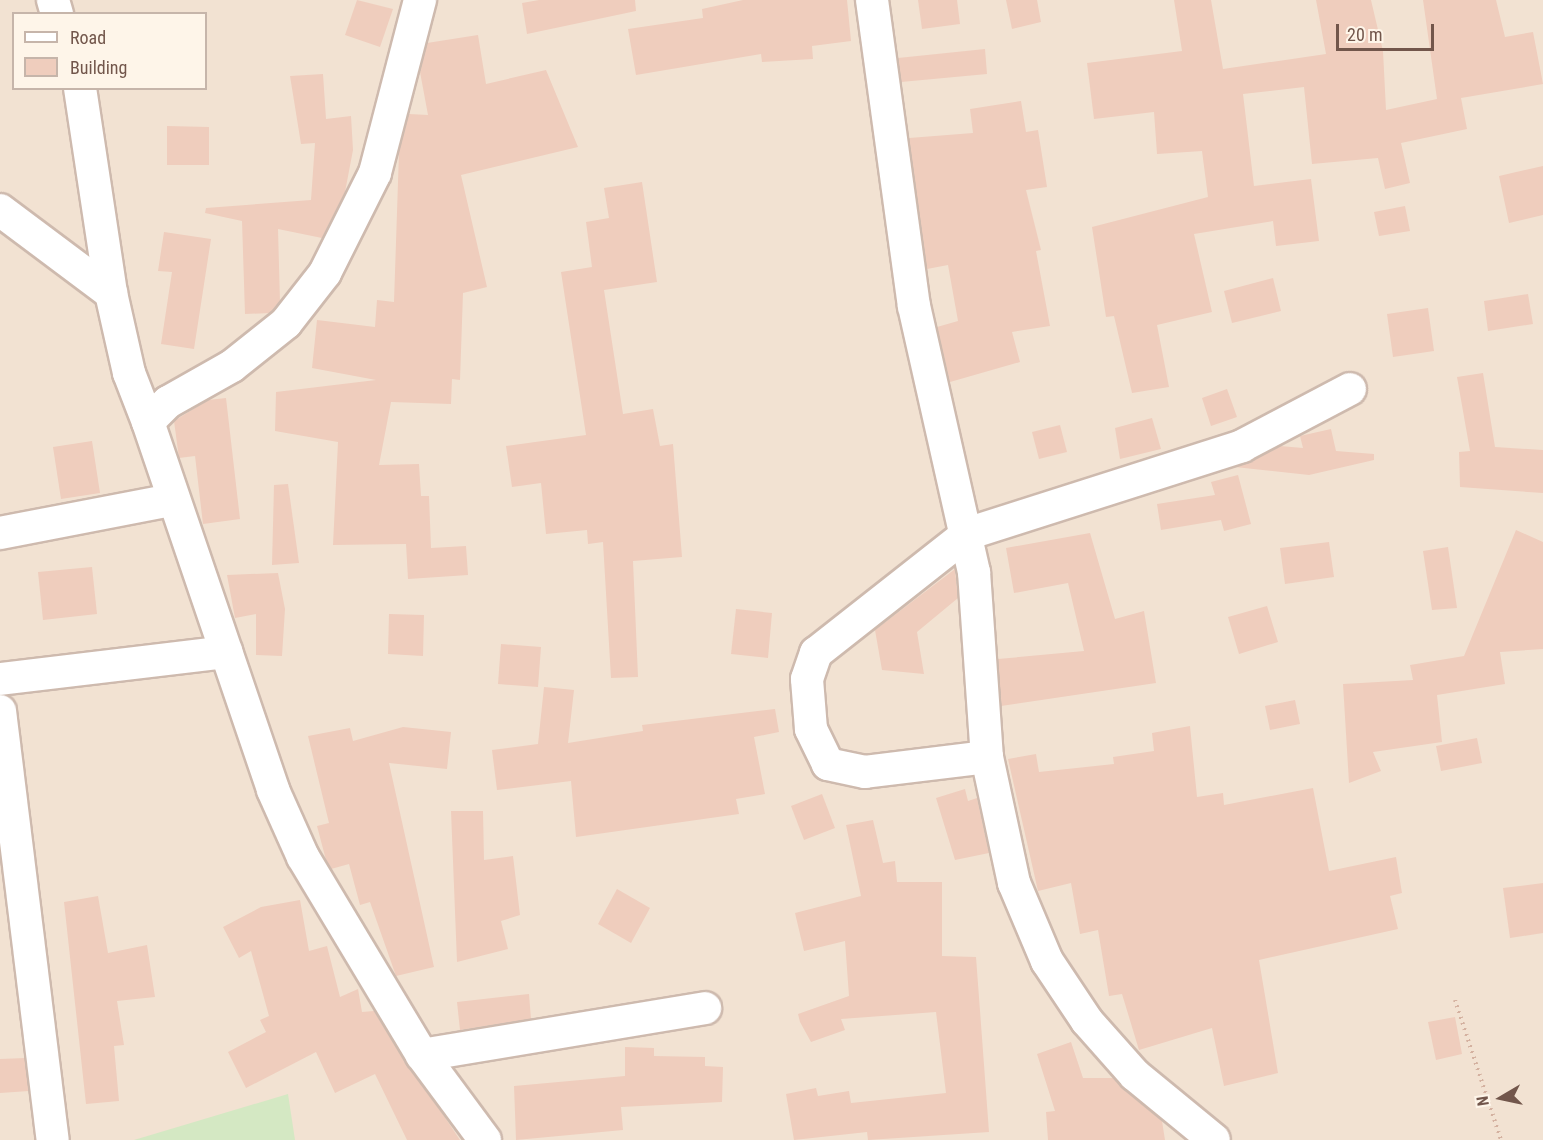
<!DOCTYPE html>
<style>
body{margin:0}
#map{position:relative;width:1543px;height:1140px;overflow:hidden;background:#fbf0e4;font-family:"Roboto Condensed",sans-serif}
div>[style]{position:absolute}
.residential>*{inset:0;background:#f2e2d2}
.green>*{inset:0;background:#d4e8c3}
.building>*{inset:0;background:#efcdbd}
.path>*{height:4px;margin-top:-2px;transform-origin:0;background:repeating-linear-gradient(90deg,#d4b1a0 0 1.5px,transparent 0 6px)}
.roads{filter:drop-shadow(2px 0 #cebaae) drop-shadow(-2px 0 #cebaae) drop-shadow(0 2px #cebaae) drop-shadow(0 -2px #cebaae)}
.street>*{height:32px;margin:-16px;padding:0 16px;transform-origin:16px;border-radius:16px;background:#fff}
span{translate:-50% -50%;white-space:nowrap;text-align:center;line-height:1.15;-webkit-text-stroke:4.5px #fef5e9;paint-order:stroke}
.legend{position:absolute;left:12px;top:12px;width:195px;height:78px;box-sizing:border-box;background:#fef5e9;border:2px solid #c6b5aa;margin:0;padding:8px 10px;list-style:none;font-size:18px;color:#72564b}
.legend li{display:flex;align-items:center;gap:12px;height:30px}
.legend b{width:30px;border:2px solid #c6b5aa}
.north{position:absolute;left:1471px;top:1068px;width:60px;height:60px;-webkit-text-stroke:4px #fef5e9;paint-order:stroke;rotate:261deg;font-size:16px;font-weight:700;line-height:24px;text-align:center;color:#72564b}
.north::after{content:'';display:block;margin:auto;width:21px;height:27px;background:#72564b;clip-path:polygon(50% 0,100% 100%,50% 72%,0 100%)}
.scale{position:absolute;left:1336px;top:24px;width:98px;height:27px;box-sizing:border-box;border:3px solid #72564b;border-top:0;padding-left:8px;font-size:18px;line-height:21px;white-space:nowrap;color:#72564b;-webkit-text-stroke:4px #fef5e9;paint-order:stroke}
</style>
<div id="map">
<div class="residential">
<div style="clip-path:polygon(evenodd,0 0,1543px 0,1543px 1140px,0 1140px,0 0,14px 14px,206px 14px,206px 88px,14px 88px,14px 14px)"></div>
</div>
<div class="green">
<div style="clip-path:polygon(288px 1094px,295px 1140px,134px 1140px)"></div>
</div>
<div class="building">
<div style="clip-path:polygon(357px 0,393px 9px,380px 47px,345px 35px)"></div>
<div style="clip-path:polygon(539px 0,635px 0,636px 11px,527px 34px,522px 3px)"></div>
<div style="clip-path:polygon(743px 0,847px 0,851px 41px,812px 46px,813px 59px,762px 62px,761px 54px,636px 75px,628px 29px,703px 18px,702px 9px)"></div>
<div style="clip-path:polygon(918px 0,957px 0,960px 24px,922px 29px)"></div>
<div style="clip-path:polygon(1006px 0,1037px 0,1041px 22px,1012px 29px)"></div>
<div style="clip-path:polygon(1174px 0,1211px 0,1223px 69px,1326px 54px,1316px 0,1371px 0,1383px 51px,1386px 110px,1437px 99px,1423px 0,1496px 0,1505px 37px,1533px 32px,1543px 84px,1461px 98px,1467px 129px,1401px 143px,1410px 183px,1385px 189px,1378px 158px,1312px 164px,1304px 87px,1243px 94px,1254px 186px,1311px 179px,1319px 241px,1276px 246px,1273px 221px,1194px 234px,1212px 312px,1157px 325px,1169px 387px,1132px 393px,1114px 316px,1106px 317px,1092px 227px,1208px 197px,1202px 151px,1157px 154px,1154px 112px,1094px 119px,1087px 63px,1182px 51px)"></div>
<div style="clip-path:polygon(478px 35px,486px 84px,546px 70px,578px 147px,461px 175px,487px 287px,463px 293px,460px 380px,452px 379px,451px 404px,391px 402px,379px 465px,419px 464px,421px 496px,429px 496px,431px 548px,466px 546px,468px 575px,408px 579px,406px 544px,333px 545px,338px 442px,275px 431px,276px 392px,376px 380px,312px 368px,317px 320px,375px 327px,377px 300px,394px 302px,399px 152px,409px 114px,428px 115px,420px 72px,427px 43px)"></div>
<div style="clip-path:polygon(985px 49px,987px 74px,901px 82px,898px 58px)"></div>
<div style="clip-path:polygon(323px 74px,326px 119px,351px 116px,353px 150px,345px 192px,322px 238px,278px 229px,280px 302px,270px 313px,245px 314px,242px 221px,205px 213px,206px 208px,311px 200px,315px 143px,301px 144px,290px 76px)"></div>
<div style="clip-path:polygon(1021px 101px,1026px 132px,1038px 130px,1047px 187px,1026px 190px,1041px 250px,1036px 251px,1050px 326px,1012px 332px,1020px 362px,950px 382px,937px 327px,958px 321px,948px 265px,927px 269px,909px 138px,973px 133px,970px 109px)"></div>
<div style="clip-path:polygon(167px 126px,209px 127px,209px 165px,167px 165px)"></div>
<div style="clip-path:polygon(1543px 166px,1543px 215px,1509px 223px,1499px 176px)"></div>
<div style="clip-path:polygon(642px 182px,657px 282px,604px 290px,623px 414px,653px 409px,660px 446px,673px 444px,682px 557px,633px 561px,638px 677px,611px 678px,603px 542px,588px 544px,587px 530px,546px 534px,541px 483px,512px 487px,506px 446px,586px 435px,561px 272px,592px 267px,586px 222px,609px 218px,604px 188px)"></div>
<div style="clip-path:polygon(1405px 206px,1410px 231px,1379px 236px,1374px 212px)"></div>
<div style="clip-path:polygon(164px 232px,211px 239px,194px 349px,161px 344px,172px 272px,158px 271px)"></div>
<div style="clip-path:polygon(1273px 278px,1281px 311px,1232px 323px,1224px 291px)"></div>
<div style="clip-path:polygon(1528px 294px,1533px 324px,1488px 331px,1484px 301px)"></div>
<div style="clip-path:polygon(1428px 308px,1434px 351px,1393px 357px,1387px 314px)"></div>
<div style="clip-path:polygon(1483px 373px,1495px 447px,1543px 450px,1543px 493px,1460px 487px,1459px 452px,1470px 451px,1457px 377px)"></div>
<div style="clip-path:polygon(1227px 389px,1237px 417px,1211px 426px,1202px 398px)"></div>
<div style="clip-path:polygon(226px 398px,240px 519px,203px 524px,195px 456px,179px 458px,174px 421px,208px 400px)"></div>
<div style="clip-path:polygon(1152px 418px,1161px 449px,1120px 459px,1115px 428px)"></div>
<div style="clip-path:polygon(1060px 425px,1067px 452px,1039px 459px,1032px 432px)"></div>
<div style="clip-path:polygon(1331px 429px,1336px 451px,1374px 454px,1374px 460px,1309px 475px,1235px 467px,1280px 446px,1303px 448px,1300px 436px)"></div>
<div style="clip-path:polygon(92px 441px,100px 493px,61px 499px,53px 447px)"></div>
<div style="clip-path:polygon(1238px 475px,1251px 524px,1224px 531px,1221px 520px,1161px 530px,1157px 504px,1215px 495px,1211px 482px)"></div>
<div style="clip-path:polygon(288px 484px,299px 563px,272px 565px,274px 485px)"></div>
<div style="clip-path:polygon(1516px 530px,1543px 542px,1543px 649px,1500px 652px,1505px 684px,1437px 695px,1442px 742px,1373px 752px,1381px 771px,1349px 783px,1343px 684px,1413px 680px,1410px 665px,1464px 656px)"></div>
<div style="clip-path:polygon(1090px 533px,1115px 619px,1144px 611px,1156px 683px,1001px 706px,998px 659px,1084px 651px,1068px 583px,1014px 593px,1006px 548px)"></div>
<div style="clip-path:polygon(1329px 542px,1334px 577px,1285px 584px,1280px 548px)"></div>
<div style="clip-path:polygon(1448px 547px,1457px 608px,1432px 610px,1423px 551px)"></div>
<div style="clip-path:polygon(92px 567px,97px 614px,43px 620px,38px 572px)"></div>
<div style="clip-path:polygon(955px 569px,958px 598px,917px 632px,924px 674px,882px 670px,875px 630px)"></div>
<div style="clip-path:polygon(278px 573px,285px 609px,282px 656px,256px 655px,256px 614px,235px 618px,227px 575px)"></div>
<div style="clip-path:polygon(1267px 606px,1278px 642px,1239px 654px,1228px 617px)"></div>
<div style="clip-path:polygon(736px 609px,772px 613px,768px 658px,731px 654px)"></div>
<div style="clip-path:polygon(389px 614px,424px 615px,423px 656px,388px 654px)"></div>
<div style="clip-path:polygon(501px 644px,541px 647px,538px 687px,498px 684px)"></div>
<div style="clip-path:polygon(544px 687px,574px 690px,568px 743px,643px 731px,642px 725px,775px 709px,779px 732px,754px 737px,765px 794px,736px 799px,739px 814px,576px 837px,571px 781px,497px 790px,492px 750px,538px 744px)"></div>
<div style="clip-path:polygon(1295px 700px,1300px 724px,1270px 730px,1265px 706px)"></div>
<div style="clip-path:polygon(1190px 726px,1197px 797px,1223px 793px,1224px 805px,1313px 788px,1329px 871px,1396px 857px,1402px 893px,1390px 896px,1398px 929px,1259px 960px,1278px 1073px,1224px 1086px,1212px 1028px,1139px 1050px,1122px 994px,1109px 996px,1098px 930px,1080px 934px,1071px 883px,1038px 891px,1008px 759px,1036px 754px,1039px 772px,1114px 764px,1113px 757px,1154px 751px,1152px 733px)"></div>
<div style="clip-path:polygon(403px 727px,451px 732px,447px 769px,389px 763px,434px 967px,396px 976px,370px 902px,360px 905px,349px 864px,331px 869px,326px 860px,317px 826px,329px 823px,308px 736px,350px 728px,353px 741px)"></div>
<div style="clip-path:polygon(1477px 738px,1482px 763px,1441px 771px,1436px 746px)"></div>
<div style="clip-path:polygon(965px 789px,968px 801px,977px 798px,989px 853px,955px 860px,936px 798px)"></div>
<div style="clip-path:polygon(822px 794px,835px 828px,804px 840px,791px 806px)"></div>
<div style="clip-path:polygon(451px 811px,483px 811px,484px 860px,513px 856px,520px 915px,501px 921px,508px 949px,457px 962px)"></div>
<div style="clip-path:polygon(873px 820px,883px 863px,895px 861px,897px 882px,942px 882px,942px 956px,976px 957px,989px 1132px,868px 1140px,867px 1132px,794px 1140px,786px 1094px,816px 1088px,818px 1096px,849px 1091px,851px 1103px,946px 1093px,936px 1012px,841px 1019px,845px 1030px,811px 1042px,800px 1022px,798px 1014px,849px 996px,845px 941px,804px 951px,795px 913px,861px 896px,846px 825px)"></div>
<div style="clip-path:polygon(1543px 883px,1543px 933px,1510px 938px,1503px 888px)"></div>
<div style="clip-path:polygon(617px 889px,650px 908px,631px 943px,598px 924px)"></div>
<div style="clip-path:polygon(98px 896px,108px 953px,147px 945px,155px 997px,117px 1001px,124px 1045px,114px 1046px,119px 1101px,86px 1104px,64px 902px)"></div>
<div style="clip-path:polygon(300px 900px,309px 951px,327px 946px,340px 997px,358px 989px,362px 1012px,374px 1011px,460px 1140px,407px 1140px,375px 1074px,335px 1093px,316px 1052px,246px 1088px,228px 1052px,266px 1032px,260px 1020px,269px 1016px,251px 951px,239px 958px,223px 927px,261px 907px)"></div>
<div style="clip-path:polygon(529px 994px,531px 1019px,460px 1030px,457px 1002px)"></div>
<div style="clip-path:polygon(1455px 1017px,1462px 1054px,1436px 1060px,1428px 1022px)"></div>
<div style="clip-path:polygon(1071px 1042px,1083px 1078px,1113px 1078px,1162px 1121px,1165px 1140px,1048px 1140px,1046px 1112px,1055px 1111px,1037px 1054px)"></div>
<div style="clip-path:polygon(625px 1047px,654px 1048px,654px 1056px,705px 1057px,705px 1066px,723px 1067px,722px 1102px,621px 1107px,623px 1130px,516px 1140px,514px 1086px,625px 1076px)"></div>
<div style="clip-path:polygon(25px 1058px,29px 1091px,0 1093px,0 1059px)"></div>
</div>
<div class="path">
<div style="left:1455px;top:1000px;width:147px;rotate:71.8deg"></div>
</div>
<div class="roads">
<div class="street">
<div style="left:53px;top:0;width:15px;rotate:74deg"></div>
<div style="left:420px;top:0;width:179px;rotate:104.6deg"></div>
<div style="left:375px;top:173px;width:112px;rotate:116.6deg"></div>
<div style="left:325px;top:273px;width:63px;rotate:128deg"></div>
<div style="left:286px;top:323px;width:69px;rotate:141.5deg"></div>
<div style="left:232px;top:366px;width:73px;rotate:150.6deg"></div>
<div style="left:168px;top:402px;width:28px;rotate:135deg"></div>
<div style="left:148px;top:422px;width:389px;rotate:71.2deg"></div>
<div style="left:273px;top:790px;width:73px;rotate:65.9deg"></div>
<div style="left:303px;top:857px;width:231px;rotate:59deg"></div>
<div style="left:422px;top:1055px;width:106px;rotate:53.5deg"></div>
<div style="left:872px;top:0;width:309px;rotate:82.2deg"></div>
<div style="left:914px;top:306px;width:273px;rotate:77.3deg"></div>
<div style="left:974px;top:572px;width:185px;rotate:86deg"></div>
<div style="left:987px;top:757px;width:129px;rotate:77.9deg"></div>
<div style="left:1014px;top:883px;width:85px;rotate:67.1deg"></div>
<div style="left:1047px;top:961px;width:72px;rotate:56.3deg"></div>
<div style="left:1087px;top:1021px;width:72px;rotate:48.4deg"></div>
<div style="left:1135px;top:1075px;width:102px;rotate:39.4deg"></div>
<div style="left:80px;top:88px;width:207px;rotate:81.4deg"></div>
<div style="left:111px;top:293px;width:82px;rotate:77.3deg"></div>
<div style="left:129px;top:373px;width:53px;rotate:68.8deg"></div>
<div style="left:0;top:210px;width:139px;rotate:36.8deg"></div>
<div style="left:0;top:533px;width:175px;rotate:-10.9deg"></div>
<div style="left:0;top:679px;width:228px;rotate:-6.8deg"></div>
<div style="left:0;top:711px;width:432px;rotate:83deg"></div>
<div style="left:987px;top:757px;width:123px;rotate:173deg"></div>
<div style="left:865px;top:772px;width:38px;rotate:-168deg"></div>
<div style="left:828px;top:764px;width:39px;rotate:-116deg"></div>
<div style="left:811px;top:729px;width:50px;rotate:-94.6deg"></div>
<div style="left:807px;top:679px;width:28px;rotate:-71deg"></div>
<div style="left:816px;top:653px;width:192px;rotate:-38.2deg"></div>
<div style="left:967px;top:534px;width:289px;rotate:-17.7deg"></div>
<div style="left:1242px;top:446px;width:122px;rotate:-27.8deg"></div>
<div style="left:422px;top:1055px;width:287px;rotate:-9.4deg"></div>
</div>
</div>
<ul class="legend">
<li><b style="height:8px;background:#fff"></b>Road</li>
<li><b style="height:16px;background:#efcdbd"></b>Building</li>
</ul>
<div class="north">N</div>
<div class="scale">20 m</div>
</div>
